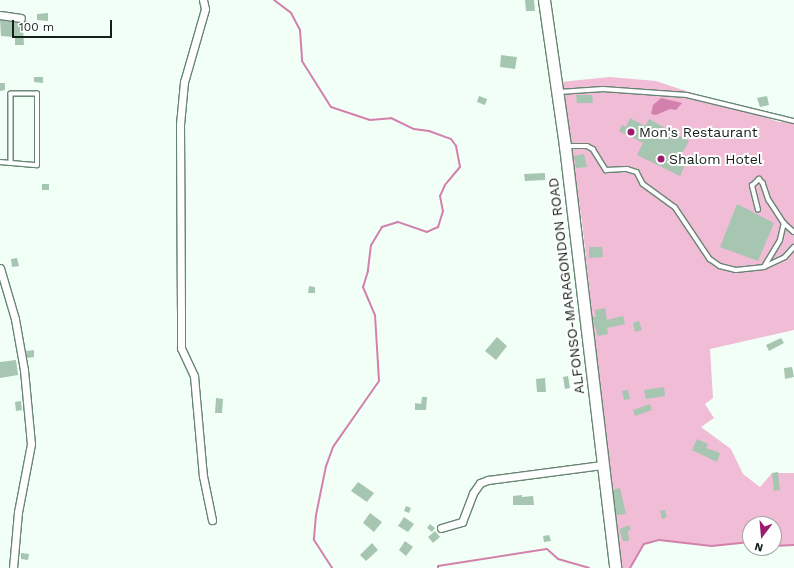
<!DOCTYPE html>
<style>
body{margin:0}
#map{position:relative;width:794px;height:568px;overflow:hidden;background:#f2fff6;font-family:"Work Sans",sans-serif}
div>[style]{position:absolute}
.green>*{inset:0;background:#f0bcd6}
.water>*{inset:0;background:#d281ac}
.stream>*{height:2px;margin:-1px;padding:0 1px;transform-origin:1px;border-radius:1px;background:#d281ac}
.building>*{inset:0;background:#a6c6b1}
.roads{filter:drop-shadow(1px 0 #688573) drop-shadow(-1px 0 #688573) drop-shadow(0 1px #688573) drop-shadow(0 -1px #688573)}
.lane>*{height:3.5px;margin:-1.75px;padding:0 1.75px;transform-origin:1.75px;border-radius:1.75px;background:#fff}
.street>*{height:7px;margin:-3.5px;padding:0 3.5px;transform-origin:3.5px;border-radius:3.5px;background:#fff}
.secondary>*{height:11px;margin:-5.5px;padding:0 5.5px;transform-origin:5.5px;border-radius:5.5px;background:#fff}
.dots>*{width:11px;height:11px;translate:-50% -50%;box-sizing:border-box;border:2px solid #fff;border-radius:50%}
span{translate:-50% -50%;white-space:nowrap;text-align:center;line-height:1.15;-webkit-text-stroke:4px #fff;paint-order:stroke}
.poi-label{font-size:14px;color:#131f18}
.left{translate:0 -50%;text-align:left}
.street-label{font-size:14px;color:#131f18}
.north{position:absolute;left:742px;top:516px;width:40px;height:40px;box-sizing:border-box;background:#fff;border:1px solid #a1a5a3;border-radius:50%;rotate:196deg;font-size:11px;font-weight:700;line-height:16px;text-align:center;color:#131f18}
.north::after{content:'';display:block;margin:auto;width:14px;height:18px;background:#9d1b6e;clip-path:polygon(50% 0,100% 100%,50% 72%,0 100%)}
.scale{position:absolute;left:12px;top:20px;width:100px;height:18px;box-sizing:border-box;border:2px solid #131f18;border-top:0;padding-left:5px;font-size:12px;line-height:14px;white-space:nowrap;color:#131f18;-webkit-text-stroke:3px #fff;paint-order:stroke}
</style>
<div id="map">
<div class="green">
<div style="clip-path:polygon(610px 77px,656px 81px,779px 122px,794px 122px,794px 330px,710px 349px,713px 398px,705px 404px,714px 418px,701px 427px,731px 449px,743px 474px,760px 487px,772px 473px,794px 473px,794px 545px,774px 546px,774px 524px,750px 524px,750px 542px,712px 546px,659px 540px,644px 544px,630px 568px,620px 568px,582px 222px,560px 82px)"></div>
</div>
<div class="water">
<div style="clip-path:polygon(661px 98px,682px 103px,676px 110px,670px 109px,656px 115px,651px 114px,653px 105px)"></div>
</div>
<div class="stream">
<div style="left:274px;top:0;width:21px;rotate:37deg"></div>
<div style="left:291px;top:13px;width:19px;rotate:62deg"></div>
<div style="left:300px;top:30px;width:31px;rotate:86deg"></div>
<div style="left:302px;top:61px;width:54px;rotate:57.8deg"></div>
<div style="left:331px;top:107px;width:41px;rotate:18.4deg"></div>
<div style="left:370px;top:120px;width:21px;rotate:-5deg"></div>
<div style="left:391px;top:118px;width:25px;rotate:26deg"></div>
<div style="left:414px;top:129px;width:15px;rotate:8deg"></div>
<div style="left:429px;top:131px;width:23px;rotate:20deg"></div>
<div style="left:451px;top:139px;width:9px;rotate:54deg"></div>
<div style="left:456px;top:146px;width:21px;rotate:79deg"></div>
<div style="left:460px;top:167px;width:23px;rotate:130deg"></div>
<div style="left:445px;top:185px;width:12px;rotate:114deg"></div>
<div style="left:440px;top:196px;width:15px;rotate:79deg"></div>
<div style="left:443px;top:211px;width:17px;rotate:107deg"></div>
<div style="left:438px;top:227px;width:12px;rotate:156deg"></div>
<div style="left:427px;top:232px;width:31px;rotate:-161deg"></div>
<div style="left:398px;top:222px;width:17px;rotate:163deg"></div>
<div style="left:382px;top:227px;width:21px;rotate:121deg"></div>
<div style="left:371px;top:245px;width:26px;rotate:97deg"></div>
<div style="left:368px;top:271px;width:17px;rotate:107deg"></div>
<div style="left:363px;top:287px;width:30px;rotate:67deg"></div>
<div style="left:375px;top:315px;width:66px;rotate:86.5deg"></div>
<div style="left:379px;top:381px;width:80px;rotate:124.9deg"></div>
<div style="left:333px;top:447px;width:20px;rotate:110deg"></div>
<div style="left:326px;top:466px;width:50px;rotate:101.5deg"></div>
<div style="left:316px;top:515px;width:25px;rotate:95deg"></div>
<div style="left:314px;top:540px;width:33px;rotate:57deg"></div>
<div style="left:774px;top:546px;width:20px;rotate:-3deg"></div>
<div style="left:438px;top:568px;width:2px;rotate:-90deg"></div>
<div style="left:438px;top:566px;width:110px;rotate:-8.9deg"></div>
<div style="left:547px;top:549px;width:15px;rotate:42deg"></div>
<div style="left:558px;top:559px;width:32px;rotate:16deg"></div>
<div style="left:630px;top:568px;width:28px;rotate:-60deg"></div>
<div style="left:644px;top:544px;width:16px;rotate:-15deg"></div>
<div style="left:659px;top:540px;width:53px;rotate:6.5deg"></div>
<div style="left:712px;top:546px;width:38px;rotate:-6deg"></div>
</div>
<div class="building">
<div style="clip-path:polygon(525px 0,534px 0,535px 11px,526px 11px)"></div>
<div style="clip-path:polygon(48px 13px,48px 21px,37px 20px,37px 14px)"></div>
<div style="clip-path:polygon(0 20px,20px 23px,27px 21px,26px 28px,23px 27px,24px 45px,15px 45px,15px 37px,1px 36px)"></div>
<div style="clip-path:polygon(501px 55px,517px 57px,515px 69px,500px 67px)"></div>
<div style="clip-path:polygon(34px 77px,43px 77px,43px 83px,34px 82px)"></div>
<div style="clip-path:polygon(0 83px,5px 83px,5px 90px,0 91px)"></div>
<div style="clip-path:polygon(576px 95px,592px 95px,593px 103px,577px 103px)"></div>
<div style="clip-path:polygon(479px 96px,487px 99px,485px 105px,477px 102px)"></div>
<div style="clip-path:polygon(767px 96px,769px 105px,760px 107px,757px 98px)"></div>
<div style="clip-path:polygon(630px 118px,645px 126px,649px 119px,689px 141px,679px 159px,686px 163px,680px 176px,637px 155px,643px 143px,619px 131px,622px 125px,626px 127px)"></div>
<div style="clip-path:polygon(584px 154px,587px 167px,576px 168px,574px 156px)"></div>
<div style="clip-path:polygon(545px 173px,545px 180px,525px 181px,524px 174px)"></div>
<div style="clip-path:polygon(42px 184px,49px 184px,49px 190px,42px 190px)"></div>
<div style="clip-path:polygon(737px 204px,774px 223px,758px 261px,720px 247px)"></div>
<div style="clip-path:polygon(589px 247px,602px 247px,603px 257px,589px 258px)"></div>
<div style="clip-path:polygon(17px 258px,19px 266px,12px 267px,11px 259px)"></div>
<div style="clip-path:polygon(309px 286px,315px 287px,315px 293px,308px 293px)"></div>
<div style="clip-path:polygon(605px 308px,607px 320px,623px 316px,625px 324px,607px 328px,608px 334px,598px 336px,592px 317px,596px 317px,595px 310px)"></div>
<div style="clip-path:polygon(639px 321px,642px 330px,635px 332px,633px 323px)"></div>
<div style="clip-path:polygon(497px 337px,507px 346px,496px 360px,485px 351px)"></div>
<div style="clip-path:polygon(781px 338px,784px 343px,769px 351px,766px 345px)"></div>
<div style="clip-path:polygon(34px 350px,34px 357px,27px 358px,26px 351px)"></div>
<div style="clip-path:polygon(16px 360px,18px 375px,0 378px,0 362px)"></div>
<div style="clip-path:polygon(792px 367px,794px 377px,785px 379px,784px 368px)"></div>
<div style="clip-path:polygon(568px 376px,570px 388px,565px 389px,563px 377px)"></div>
<div style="clip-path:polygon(545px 378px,546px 392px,537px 392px,536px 379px)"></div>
<div style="clip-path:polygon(664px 387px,665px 396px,646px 399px,644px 390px)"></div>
<div style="clip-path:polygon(628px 390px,630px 399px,624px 400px,622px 391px)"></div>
<div style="clip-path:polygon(422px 397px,427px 397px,426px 410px,415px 410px,415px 403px,421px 404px)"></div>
<div style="clip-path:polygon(216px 398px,223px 399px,222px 413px,215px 413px)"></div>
<div style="clip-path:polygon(21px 401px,22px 410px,16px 411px,15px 402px)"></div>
<div style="clip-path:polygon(650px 404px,652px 410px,635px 416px,633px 410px)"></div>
<div style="clip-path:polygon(697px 439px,708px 444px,706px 448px,720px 453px,717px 462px,692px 450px)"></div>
<div style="clip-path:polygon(778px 472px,780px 490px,774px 491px,772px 473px)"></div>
<div style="clip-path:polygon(358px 482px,374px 493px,367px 502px,351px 491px)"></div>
<div style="clip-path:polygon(620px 488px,626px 514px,616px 515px,613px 490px)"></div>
<div style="clip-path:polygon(522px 495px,522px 497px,533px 496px,534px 505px,513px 505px,513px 496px)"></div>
<div style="clip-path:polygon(406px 506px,411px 508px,409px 513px,404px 511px)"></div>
<div style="clip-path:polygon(665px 510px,667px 517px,662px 519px,660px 511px)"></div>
<div style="clip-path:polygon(370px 513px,382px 522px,374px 532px,363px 523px)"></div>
<div style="clip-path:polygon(404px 517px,414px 524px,408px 532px,398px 526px)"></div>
<div style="clip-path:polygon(430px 524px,435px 528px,432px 532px,427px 528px)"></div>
<div style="clip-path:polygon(629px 525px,631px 529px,628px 531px,629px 541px,623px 541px,619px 529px)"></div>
<div style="clip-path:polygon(435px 531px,440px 537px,433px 543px,428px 537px)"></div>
<div style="clip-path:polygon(549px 535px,551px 541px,544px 542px,543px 536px)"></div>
<div style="clip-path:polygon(405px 541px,413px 547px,406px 556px,399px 550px)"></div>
<div style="clip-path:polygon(372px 543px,378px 550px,366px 561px,360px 555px)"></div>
<div style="clip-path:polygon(21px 553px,29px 554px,28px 560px,21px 559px)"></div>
</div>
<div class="roads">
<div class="lane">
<div style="left:559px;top:92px;width:44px;rotate:-3.9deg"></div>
<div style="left:603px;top:89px;width:84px;rotate:4.1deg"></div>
<div style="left:687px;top:95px;width:110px;rotate:13.7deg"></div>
<div style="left:566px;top:146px;width:21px"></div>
<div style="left:587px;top:146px;width:7px;rotate:27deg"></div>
<div style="left:593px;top:149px;width:25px;rotate:58deg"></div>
<div style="left:606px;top:170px;width:21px;rotate:-3deg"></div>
<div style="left:627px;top:169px;width:10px;rotate:17deg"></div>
<div style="left:637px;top:172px;width:13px;rotate:63deg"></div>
<div style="left:643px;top:184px;width:39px;rotate:36deg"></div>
<div style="left:675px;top:207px;width:63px;rotate:56.1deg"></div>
<div style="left:710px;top:259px;width:12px;rotate:35deg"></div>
<div style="left:720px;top:266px;width:16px;rotate:14deg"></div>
<div style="left:736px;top:270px;width:28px;rotate:-6deg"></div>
<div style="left:764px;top:267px;width:23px;rotate:-25deg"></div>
<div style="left:785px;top:257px;width:13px;rotate:-48deg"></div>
<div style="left:0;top:162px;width:37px;rotate:5deg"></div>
<div style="left:37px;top:165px;width:71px;rotate:-90deg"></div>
<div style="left:37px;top:94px;width:26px;rotate:180deg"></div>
<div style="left:11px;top:94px;width:69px;rotate:90deg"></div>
<div style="left:758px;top:210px;width:25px;rotate:-104deg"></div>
<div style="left:752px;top:186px;width:10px;rotate:-45deg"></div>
<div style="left:759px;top:179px;width:6px;rotate:45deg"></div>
<div style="left:763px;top:183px;width:18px;rotate:71deg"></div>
<div style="left:769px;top:200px;width:27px;rotate:57deg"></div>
<div style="left:784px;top:223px;width:13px;rotate:42deg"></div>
<div style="left:764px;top:267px;width:31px;rotate:-59deg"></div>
<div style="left:780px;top:240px;width:17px;rotate:-77deg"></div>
</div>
<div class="street">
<div style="left:203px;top:0;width:9px;rotate:77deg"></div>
<div style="left:205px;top:9px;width:76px;rotate:106deg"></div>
<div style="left:184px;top:82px;width:42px;rotate:95.4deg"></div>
<div style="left:180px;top:124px;width:187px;rotate:89.7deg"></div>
<div style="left:181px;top:311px;width:37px;rotate:90deg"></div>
<div style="left:181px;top:348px;width:31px;rotate:65deg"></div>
<div style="left:194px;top:376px;width:100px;rotate:84.9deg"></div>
<div style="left:203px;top:476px;width:45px;rotate:78.4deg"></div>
<div style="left:0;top:15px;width:21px;rotate:8deg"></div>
<div style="left:0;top:268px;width:53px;rotate:73.6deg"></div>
<div style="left:15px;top:319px;width:52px;rotate:80deg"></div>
<div style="left:24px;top:370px;width:74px;rotate:84.6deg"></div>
<div style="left:31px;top:444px;width:69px;rotate:100.8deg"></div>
<div style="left:18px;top:512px;width:56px;rotate:95.1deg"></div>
<div style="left:441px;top:528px;width:22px;rotate:-16deg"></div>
<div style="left:462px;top:522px;width:31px;rotate:-69deg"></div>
<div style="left:473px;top:493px;width:12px;rotate:-55deg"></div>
<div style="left:480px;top:483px;width:9px;rotate:-21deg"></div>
<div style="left:488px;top:480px;width:115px;rotate:-7.5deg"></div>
</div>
<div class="secondary">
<div style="left:544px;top:0;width:148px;rotate:81.8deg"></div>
<div style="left:565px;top:146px;width:425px;rotate:83.2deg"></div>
</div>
</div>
<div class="dots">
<div style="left:631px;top:132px;background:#9d1b6e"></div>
<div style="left:661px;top:159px;background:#9d1b6e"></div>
</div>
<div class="poi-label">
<span class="left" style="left:639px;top:132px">Mon's Restaurant</span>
<span class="left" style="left:669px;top:159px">Shalom Hotel</span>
</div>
<div class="street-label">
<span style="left:566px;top:286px;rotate:-97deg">ALFONSO-MARAGONDON ROAD</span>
</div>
<div class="north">N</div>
<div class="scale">100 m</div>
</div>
